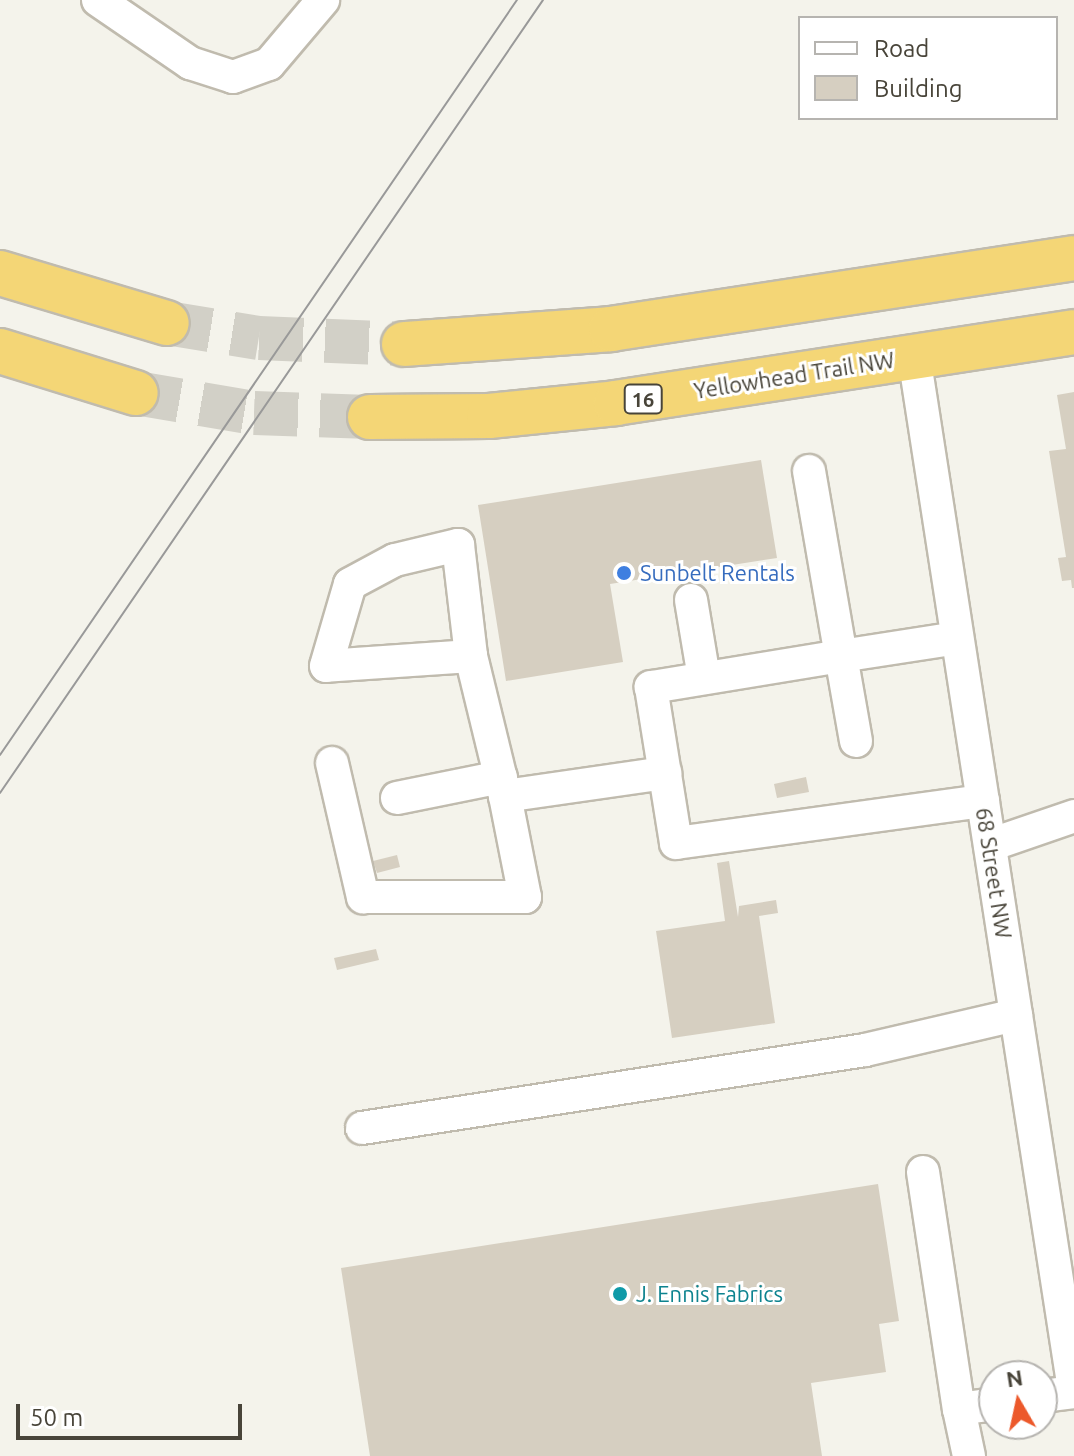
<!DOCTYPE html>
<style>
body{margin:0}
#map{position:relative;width:1074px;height:1456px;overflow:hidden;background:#f4f3eb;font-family:Ubuntu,sans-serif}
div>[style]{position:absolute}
.building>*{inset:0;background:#d6cfc1}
.highway-tunnel>*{height:44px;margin-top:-22px;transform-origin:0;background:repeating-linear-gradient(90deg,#d2d0c7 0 44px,transparent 0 66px)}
.roads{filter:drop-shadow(2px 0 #c0bbae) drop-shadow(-2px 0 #c0bbae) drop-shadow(0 2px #c0bbae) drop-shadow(0 -2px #c0bbae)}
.minor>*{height:32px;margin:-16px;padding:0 16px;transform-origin:16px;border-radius:16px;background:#fff}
.highway>*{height:44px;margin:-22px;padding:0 22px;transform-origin:22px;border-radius:22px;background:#f4d676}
.tram>*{height:2px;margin:-1px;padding:0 1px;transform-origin:1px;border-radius:1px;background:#999}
.dots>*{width:22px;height:22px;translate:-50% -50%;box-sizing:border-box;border:4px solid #fff;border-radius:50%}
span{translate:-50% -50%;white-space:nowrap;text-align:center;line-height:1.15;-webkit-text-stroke:6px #fff;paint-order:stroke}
.shield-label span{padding:2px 6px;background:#fff;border:2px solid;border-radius:6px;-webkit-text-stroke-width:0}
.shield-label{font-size:20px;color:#484439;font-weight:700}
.street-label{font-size:22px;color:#484439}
.shop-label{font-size:22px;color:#366cbe}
.left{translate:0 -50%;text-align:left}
.culture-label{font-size:22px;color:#0d838f}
.legend{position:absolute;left:798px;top:16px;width:260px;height:104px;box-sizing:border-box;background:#fff;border:2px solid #b6b4b0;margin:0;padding:10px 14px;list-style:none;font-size:24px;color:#484439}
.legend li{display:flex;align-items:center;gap:16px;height:40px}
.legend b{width:40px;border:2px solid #b6b4b0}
.north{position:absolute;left:978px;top:1360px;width:80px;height:80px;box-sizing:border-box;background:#fff;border:2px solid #b6b4b0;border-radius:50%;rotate:351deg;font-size:22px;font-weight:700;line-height:32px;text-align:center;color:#484439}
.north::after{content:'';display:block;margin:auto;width:28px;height:36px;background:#ec592b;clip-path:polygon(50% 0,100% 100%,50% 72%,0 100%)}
.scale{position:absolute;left:16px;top:1404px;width:226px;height:36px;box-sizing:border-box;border:4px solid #484439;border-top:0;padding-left:10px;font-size:24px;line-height:28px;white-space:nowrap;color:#484439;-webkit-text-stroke:6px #fff;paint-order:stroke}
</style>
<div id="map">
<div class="building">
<div style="clip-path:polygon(1074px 392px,1074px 588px,1072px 588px,1071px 580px,1062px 581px,1058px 558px,1066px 557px,1049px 451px,1066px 449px,1057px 395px)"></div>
<div style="clip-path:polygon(761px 460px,777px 558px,610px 584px,623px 662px,506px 681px,478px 505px)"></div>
<div style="clip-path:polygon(806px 777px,809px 792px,777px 798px,774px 784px)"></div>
<div style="clip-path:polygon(397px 855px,400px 867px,377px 873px,373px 861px)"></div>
<div style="clip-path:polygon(729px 861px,738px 917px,739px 906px,776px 900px,778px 913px,759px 916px,775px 1023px,672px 1038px,656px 931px,725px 921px,717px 863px)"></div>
<div style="clip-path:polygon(376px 949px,379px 960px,337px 970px,334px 958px)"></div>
<div style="clip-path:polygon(878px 1184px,899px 1321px,879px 1324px,886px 1372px,811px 1383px,822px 1456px,370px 1456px,341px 1268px)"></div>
</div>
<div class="highway-tunnel">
<div style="left:167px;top:323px;width:93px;rotate:9.3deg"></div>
<div style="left:259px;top:338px;width:145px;rotate:2.4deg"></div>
<div style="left:136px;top:393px;width:120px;rotate:9.6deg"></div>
<div style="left:254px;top:413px;width:116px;rotate:2deg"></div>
</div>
<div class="roads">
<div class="minor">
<div style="left:98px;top:0;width:112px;rotate:34.4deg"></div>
<div style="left:190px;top:63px;width:45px;rotate:18deg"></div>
<div style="left:233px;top:77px;width:38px;rotate:-20deg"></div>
<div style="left:269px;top:64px;width:84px;rotate:-49.8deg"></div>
<div style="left:914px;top:356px;width:1045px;rotate:81.2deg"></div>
<div style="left:809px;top:471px;width:188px;rotate:80.2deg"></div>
<div style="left:841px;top:656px;width:117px;rotate:-8.8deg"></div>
<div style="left:691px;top:600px;width:79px;rotate:80.5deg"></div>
<div style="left:471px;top:656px;width:145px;rotate:176.1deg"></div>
<div style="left:326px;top:666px;width:85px;rotate:-73.7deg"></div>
<div style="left:350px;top:584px;width:51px;rotate:-28.1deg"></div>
<div style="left:395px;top:560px;width:65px;rotate:-13.4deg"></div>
<div style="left:458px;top:545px;width:112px;rotate:83.3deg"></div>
<div style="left:471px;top:656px;width:144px;rotate:76.3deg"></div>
<div style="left:505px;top:796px;width:162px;rotate:-8.2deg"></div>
<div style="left:856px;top:741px;width:86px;rotate:-100deg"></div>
<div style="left:841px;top:656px;width:193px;rotate:170.7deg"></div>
<div style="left:651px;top:687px;width:158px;rotate:80.9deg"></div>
<div style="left:676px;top:843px;width:310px;rotate:-7.8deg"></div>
<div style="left:332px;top:763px;width:138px;rotate:77deg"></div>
<div style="left:363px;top:897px;width:162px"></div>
<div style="left:525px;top:897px;width:103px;rotate:-101.2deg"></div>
<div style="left:397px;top:798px;width:106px;rotate:-11.4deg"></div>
<div style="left:990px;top:845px;width:89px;rotate:-19deg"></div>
<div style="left:362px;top:1128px;width:509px;rotate:-8.81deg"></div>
<div style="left:865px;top:1050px;width:155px;rotate:-13.1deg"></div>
<div style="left:923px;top:1172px;width:240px;rotate:81.4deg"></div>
<div style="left:1042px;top:1396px;width:32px;rotate:-7deg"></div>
<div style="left:969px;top:1456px;width:48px;rotate:-102deg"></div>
<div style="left:959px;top:1409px;width:35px;rotate:-8deg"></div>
</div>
<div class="highway">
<div style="left:0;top:273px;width:174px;rotate:16.7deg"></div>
<div style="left:404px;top:344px;width:208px;rotate:-4.1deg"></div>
<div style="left:611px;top:329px;width:468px;rotate:-8.7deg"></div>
<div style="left:0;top:351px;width:142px;rotate:17.2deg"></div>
<div style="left:370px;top:417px;width:119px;rotate:-0.5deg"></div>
<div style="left:489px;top:416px;width:128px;rotate:-5.8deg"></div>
<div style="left:616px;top:403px;width:463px;rotate:-8.8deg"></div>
</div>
</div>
<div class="tram">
<div style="left:0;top:755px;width:915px;rotate:-55.6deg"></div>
<div style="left:0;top:793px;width:961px;rotate:-55.6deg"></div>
</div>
<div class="dots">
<div style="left:624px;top:573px;background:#3f7fe0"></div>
<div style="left:620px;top:1294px;background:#0f9aa8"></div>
</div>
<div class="shield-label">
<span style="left:643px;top:399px">16</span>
</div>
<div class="street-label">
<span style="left:794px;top:375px;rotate:-9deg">Yellowhead Trail NW</span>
<span style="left:994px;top:873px;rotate:81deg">68 Street NW</span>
</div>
<div class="shop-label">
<span class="left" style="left:640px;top:573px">Sunbelt Rentals</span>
</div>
<div class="culture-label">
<span class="left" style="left:636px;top:1294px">J. Ennis Fabrics</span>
</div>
<ul class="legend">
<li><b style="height:10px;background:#fff"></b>Road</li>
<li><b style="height:22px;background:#d6cfc1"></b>Building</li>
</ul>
<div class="north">N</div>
<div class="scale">50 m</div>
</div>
